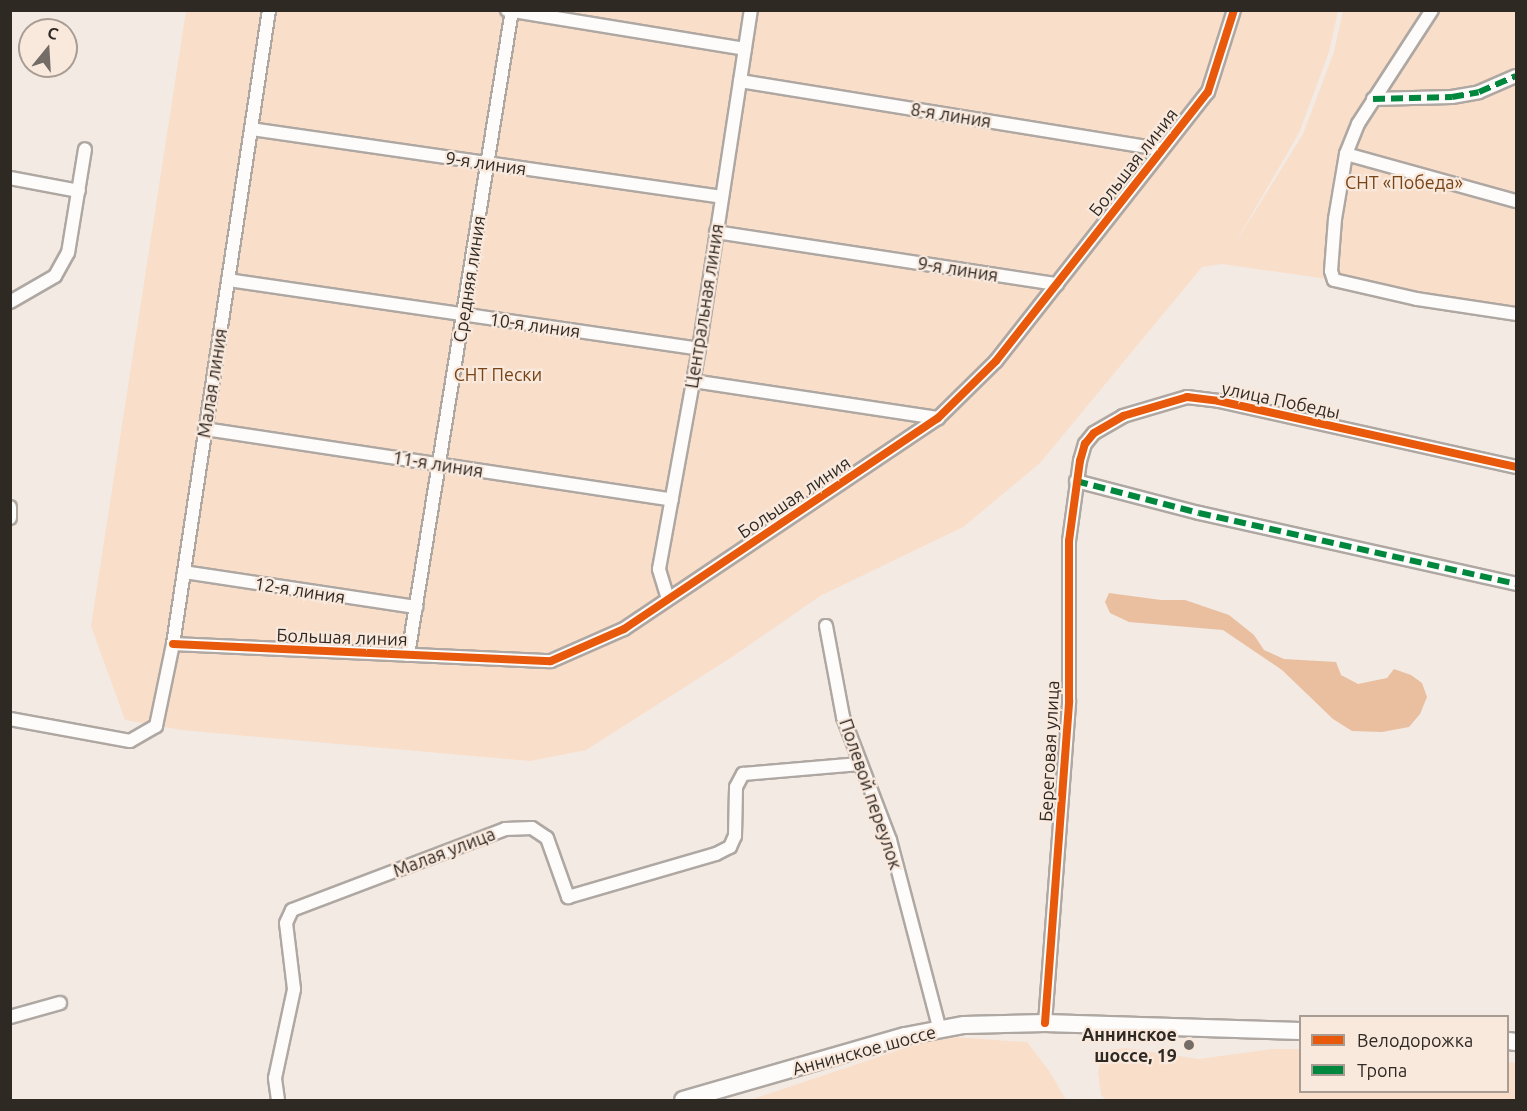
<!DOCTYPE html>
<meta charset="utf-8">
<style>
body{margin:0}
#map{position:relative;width:1527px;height:1111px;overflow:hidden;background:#f3eae3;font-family:Ubuntu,sans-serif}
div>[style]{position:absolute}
.green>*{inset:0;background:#f9deca}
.water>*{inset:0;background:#e9bfa0}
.roads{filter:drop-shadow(2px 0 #aea7a2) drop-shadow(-2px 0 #aea7a2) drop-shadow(0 2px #aea7a2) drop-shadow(0 -2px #aea7a2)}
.street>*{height:12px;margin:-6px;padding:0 6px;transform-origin:6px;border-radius:6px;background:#fdfcfb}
.secondary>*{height:16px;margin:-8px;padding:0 8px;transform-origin:8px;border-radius:8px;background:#fdfcfb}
.quiet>*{height:6px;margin-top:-3px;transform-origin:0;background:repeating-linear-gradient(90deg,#00873e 0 12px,transparent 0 18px)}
.cycleway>*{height:8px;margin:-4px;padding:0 4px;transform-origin:4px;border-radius:4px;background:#e8590c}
.dots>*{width:16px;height:16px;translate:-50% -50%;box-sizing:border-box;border:3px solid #f9e9dd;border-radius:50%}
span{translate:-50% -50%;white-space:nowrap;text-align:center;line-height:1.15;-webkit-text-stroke:4.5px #f9e9dd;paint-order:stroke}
.street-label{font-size:18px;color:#2f2924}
.park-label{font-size:18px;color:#784315}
.poi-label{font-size:18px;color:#2f2924;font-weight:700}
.right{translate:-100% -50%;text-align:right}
.frame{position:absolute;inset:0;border:12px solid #2f2924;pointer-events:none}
.legend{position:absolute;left:1299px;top:1015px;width:210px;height:78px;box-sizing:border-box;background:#f9e9dd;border:2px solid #a89c93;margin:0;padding:8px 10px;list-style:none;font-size:18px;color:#2f2924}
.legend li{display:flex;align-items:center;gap:12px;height:30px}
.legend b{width:30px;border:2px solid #a89c93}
.north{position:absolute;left:18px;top:18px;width:60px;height:60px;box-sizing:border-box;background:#f9e9dd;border:2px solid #a89c93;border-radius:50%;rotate:18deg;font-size:16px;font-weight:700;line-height:24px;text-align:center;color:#2f2924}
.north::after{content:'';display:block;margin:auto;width:21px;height:27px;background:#746d67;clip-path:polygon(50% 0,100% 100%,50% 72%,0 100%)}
</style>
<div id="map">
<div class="green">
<div style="clip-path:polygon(186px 11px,1338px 11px,1329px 52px,1299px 133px,1231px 250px,1303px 134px,1334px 52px,1343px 11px,1516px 11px,1516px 314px,1334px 280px,1222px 264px,1202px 267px,1040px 463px,963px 527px,820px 596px,732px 657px,586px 750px,530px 761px,181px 730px,125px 720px,91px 626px)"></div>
<div style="clip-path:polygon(952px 1037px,1027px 1042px,1050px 1072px,1066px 1100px,750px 1100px,914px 1045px)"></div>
<div style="clip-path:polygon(1126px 1048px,1199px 1059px,1272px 1049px,1300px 1049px,1300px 1092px,1508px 1092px,1508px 1062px,1516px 1063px,1516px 1100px,1106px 1100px,1101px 1095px,1098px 1072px,1102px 1051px)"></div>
</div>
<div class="water">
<div style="clip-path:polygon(1109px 593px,1161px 600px,1185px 600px,1229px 615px,1254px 635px,1264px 650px,1284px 659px,1336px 662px,1341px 675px,1358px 684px,1387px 678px,1394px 669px,1411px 675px,1422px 683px,1427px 697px,1420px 714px,1409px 727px,1382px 732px,1352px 731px,1333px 719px,1282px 670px,1223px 630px,1129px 622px,1110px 613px,1105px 602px)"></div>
</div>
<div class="roads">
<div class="street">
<div style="left:507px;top:10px;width:241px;rotate:9.3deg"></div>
<div style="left:1432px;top:10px;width:136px;rotate:123deg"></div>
<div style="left:1358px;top:124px;width:32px;rotate:112deg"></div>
<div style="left:1346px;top:154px;width:66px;rotate:99.6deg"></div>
<div style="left:1335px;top:219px;width:52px;rotate:94.4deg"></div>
<div style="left:1331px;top:271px;width:9px;rotate:72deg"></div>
<div style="left:1334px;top:280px;width:85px;rotate:12.9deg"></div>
<div style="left:1417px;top:299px;width:100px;rotate:8.6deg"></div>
<div style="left:740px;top:81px;width:426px;rotate:9.2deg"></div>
<div style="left:1373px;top:99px;width:79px;rotate:-1.5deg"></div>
<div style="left:1452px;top:97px;width:27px;rotate:-10deg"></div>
<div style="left:1479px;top:92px;width:40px;rotate:-23.4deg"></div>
<div style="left:251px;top:129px;width:475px;rotate:8.2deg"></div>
<div style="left:1346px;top:154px;width:176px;rotate:15.5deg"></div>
<div style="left:10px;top:178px;width:70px;rotate:10.7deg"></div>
<div style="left:716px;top:232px;width:345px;rotate:8.7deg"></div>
<div style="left:228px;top:280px;width:476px;rotate:8.3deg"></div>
<div style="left:10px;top:302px;width:52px;rotate:-30deg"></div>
<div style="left:55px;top:276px;width:26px;rotate:-61deg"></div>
<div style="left:68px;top:253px;width:105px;rotate:-80.7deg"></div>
<div style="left:693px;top:381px;width:248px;rotate:8.6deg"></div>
<div style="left:205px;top:429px;width:472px;rotate:8.6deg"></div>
<div style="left:1076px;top:481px;width:127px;rotate:14.6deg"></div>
<div style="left:1199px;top:513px;width:325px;rotate:12.6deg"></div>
<div style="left:10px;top:507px;width:11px;rotate:90deg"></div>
<div style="left:184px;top:572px;width:235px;rotate:8.6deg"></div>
<div style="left:668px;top:599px;width:31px;rotate:-107deg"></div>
<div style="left:659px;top:569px;width:224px;rotate:-79.7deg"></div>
<div style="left:699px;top:349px;width:343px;rotate:-81.3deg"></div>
<div style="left:826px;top:626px;width:93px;rotate:79.4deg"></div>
<div style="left:843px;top:717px;width:132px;rotate:69.1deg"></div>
<div style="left:890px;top:840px;width:196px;rotate:75.3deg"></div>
<div style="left:173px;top:644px;width:378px;rotate:2.6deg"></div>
<div style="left:551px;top:661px;width:80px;rotate:-23.7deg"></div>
<div style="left:624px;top:629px;width:378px;rotate:-33.9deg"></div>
<div style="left:938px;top:418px;width:81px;rotate:-44.5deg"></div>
<div style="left:996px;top:361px;width:342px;rotate:-51.8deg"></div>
<div style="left:1208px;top:92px;width:86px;rotate:-72.4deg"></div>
<div style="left:408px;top:655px;width:653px;rotate:-80.84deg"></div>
<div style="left:10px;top:719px;width:122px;rotate:10.4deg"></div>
<div style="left:130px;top:741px;width:30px;rotate:-30deg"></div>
<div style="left:156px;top:726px;width:84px;rotate:-78.3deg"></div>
<div style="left:173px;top:644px;width:641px;rotate:-81.39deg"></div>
<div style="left:10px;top:1017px;width:52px;rotate:-15.6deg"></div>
<div style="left:1045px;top:1023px;width:323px;rotate:-85.7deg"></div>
<div style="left:1069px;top:701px;width:160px;rotate:-90deg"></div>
<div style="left:1069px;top:541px;width:81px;rotate:-82.2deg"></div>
<div style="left:1080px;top:461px;width:18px;rotate:-74deg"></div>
<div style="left:1085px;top:444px;width:14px;rotate:-51deg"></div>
<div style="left:1094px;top:433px;width:34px;rotate:-30deg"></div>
<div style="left:1123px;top:416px;width:67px;rotate:-16.5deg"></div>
<div style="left:1187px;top:397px;width:32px;rotate:7deg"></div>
<div style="left:1219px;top:401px;width:304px;rotate:12.5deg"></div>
<div style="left:278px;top:1100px;width:22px;rotate:-98deg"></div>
<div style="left:275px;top:1078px;width:91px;rotate:-77.9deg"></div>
<div style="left:294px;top:989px;width:66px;rotate:-96.9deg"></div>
<div style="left:286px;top:923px;width:14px;rotate:-65deg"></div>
<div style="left:292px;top:910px;width:228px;rotate:-20.8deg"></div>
<div style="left:505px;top:829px;width:27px;rotate:-2deg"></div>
<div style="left:532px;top:828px;width:18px;rotate:34deg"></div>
<div style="left:547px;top:838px;width:63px;rotate:70.4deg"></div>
<div style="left:568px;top:897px;width:154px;rotate:-16.2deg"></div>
<div style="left:716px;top:854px;width:16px;rotate:-27deg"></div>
<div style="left:730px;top:847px;width:12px;rotate:-66deg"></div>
<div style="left:735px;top:836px;width:49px;rotate:-88.8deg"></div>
<div style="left:736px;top:787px;width:15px;rotate:-62deg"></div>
<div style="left:743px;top:774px;width:117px;rotate:-4.9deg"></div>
</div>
<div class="secondary">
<div style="left:1508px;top:1041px;width:8px;rotate:7deg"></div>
<div style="left:683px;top:1100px;width:231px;rotate:-16.1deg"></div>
<div style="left:905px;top:1036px;width:60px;rotate:-10.6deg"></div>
<div style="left:964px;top:1025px;width:81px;rotate:-1.4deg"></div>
<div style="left:1045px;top:1023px;width:255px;rotate:1.8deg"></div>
</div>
</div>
<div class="quiet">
<div style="left:1373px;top:99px;width:79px;rotate:-1.5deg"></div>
<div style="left:1452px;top:97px;width:27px;rotate:-10deg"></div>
<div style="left:1479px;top:92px;width:40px;rotate:-23.4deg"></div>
<div style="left:1076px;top:481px;width:127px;rotate:14.6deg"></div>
<div style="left:1199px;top:513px;width:325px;rotate:12.6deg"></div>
</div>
<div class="cycleway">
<div style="left:173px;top:644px;width:378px;rotate:2.6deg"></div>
<div style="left:551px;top:661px;width:80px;rotate:-23.7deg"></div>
<div style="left:624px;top:629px;width:378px;rotate:-33.9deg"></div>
<div style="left:938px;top:418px;width:81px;rotate:-44.5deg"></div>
<div style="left:996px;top:361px;width:342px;rotate:-51.8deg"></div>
<div style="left:1208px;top:92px;width:86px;rotate:-72.4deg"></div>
<div style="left:1045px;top:1023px;width:323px;rotate:-85.7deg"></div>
<div style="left:1069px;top:701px;width:160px;rotate:-90deg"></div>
<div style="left:1069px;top:541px;width:81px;rotate:-82.2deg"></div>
<div style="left:1080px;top:461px;width:18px;rotate:-74deg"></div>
<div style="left:1085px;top:444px;width:14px;rotate:-51deg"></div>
<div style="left:1094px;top:433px;width:34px;rotate:-30deg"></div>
<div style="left:1123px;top:416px;width:67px;rotate:-16.5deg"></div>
<div style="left:1187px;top:397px;width:32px;rotate:7deg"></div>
<div style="left:1219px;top:401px;width:304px;rotate:12.5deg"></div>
</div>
<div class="dots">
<div style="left:1189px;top:1045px;background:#746d67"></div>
</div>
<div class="street-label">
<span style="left:951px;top:115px;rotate:9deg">8-я линия</span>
<span style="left:1133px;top:162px;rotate:-52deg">Большая линия</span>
<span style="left:486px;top:163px;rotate:8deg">9-я линия</span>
<span style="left:958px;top:269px;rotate:9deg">9-я линия</span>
<span style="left:469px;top:279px;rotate:-81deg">Средняя линия</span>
<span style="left:704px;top:306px;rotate:-81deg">Центральная линия</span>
<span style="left:535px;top:325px;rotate:8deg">10-я линия</span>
<span style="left:212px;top:383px;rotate:-81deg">Малая линия</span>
<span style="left:1281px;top:400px;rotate:12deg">улица Победы</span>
<span style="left:438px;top:464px;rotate:9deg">11-я линия</span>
<span style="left:794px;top:497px;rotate:-34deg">Большая линия</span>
<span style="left:300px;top:590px;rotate:9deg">12-я линия</span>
<span style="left:342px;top:637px;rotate:2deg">Большая линия</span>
<span style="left:1049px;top:751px;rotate:-87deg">Береговая улица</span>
<span style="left:871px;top:794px;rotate:71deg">Полевой переулок</span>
<span style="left:444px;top:852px;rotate:-21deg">Малая улица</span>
<span style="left:864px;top:1050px;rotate:-15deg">Аннинское шоссе</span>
</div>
<div class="park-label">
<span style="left:1404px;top:182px">СНТ «Победа»</span>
<span style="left:498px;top:374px">СНТ Пески</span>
</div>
<div class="poi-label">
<span class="right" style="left:1177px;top:1045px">Аннинское<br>шоссе, 19</span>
</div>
<div class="frame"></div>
<ul class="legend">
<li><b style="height:8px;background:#e8590c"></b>Велодорожка</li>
<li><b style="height:8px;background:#00873e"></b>Тропа</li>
</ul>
<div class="north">С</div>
</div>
